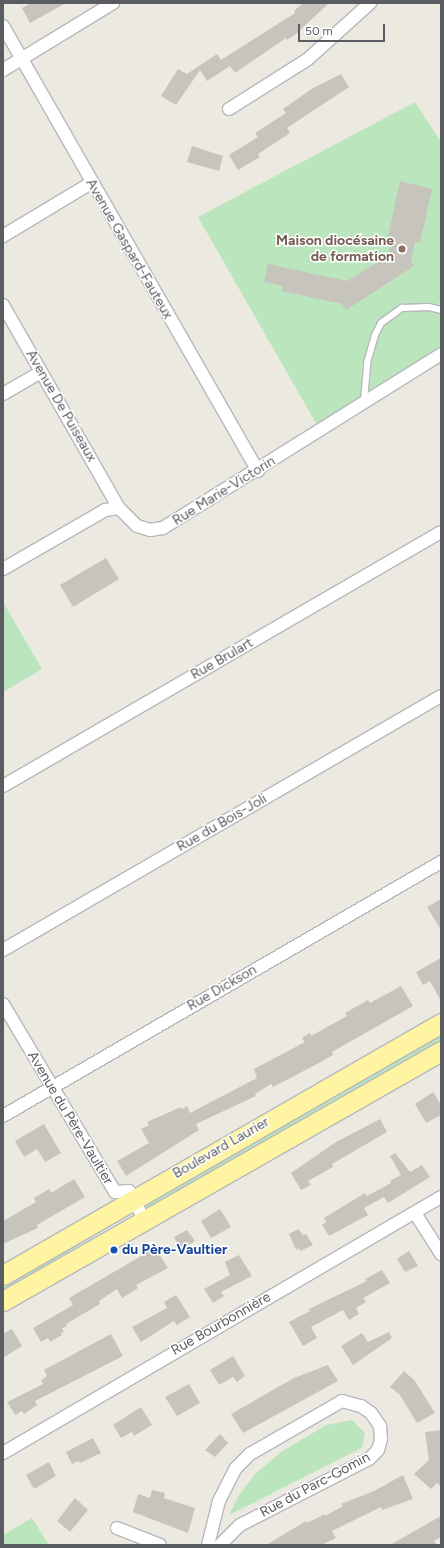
<!DOCTYPE html>
<meta charset="utf-8">
<style>
body{margin:0}
#map{position:relative;width:444px;height:1548px;overflow:hidden;background:#eceae0;font-family:Figtree,sans-serif}
div>[style]{position:absolute}
.green>*{inset:0;background:#bbe5bd}
.building>*{inset:0;background:#c7c4bd}
.roads{filter:drop-shadow(1px 0 #b6b8bd) drop-shadow(-1px 0 #b6b8bd) drop-shadow(0 1px #b6b8bd) drop-shadow(0 -1px #b6b8bd)}
.service>*{height:6px;margin:-3px;padding:0 3px;transform-origin:3px;border-radius:3px;background:#fff}
.minor>*{height:12px;margin:-6px;padding:0 6px;transform-origin:6px;border-radius:6px;background:#fff}
.primary>*{height:19px;margin:-9.5px;padding:0 9.5px;transform-origin:9.5px;border-radius:9.5px;background:#fff4a2}
.dots>*{width:11px;height:11px;translate:-50% -50%;box-sizing:border-box;border:2px solid #fff;border-radius:50%}
span{translate:-50% -50%;white-space:nowrap;text-align:center;line-height:1.15;-webkit-text-stroke:3px #fff;paint-order:stroke}
.education-label{font-size:14px;color:#785e54;font-weight:700}
.right{translate:-100% -50%;text-align:right}
.street-label{font-size:14px;color:#595c61}
.transit-label{font-size:14px;color:#164399;font-weight:700}
.left{translate:0 -50%;text-align:left}
.frame{position:absolute;inset:0;border:4px solid #595c61;pointer-events:none}
.scale{position:absolute;left:298px;top:24px;width:87px;height:18px;box-sizing:border-box;border:2px solid #595c61;border-top:0;padding-left:5px;font-size:12px;line-height:14px;white-space:nowrap;color:#595c61;-webkit-text-stroke:3px #fff;paint-order:stroke}
</style>
<div id="map">
<div class="green">
<div style="clip-path:polygon(415px 102px,441px 142px,441px 346px,317px 425px,198px 217px)"></div>
<div style="clip-path:polygon(3px 602px,42px 669px,3px 692px)"></div>
<div style="clip-path:polygon(441px 1031px,441px 1043px,144px 1209px,143px 1204px)"></div>
<div style="clip-path:polygon(108px 1225px,109px 1227px,3px 1292px,3px 1286px)"></div>
<div style="clip-path:polygon(352px 1420px,365px 1433px,362px 1448px,229px 1515px,239px 1495px,256px 1473px,281px 1452px,326px 1425px)"></div>
<div style="clip-path:polygon(32px 1518px,49px 1545px,3px 1545px,3px 1535px)"></div>
</div>
<div class="building">
<div style="clip-path:polygon(31px 3px,66px 3px,30px 23px,22px 8px)"></div>
<div style="clip-path:polygon(303px 3px,329px 3px,296px 34px,287px 40px,286px 38px,235px 73px,230px 66px,207px 81px,200px 70px,176px 105px,161px 96px,178px 69px,187px 74px,217px 54px,221px 60px,295px 13px,294px 11px)"></div>
<div style="clip-path:polygon(341px 74px,349px 87px,287px 128px,290px 133px,258px 154px,260px 157px,238px 170px,229px 155px,258px 137px,255px 133px,286px 113px,283px 109px,313px 88px)"></div>
<div style="clip-path:polygon(192px 146px,223px 156px,219px 171px,187px 162px)"></div>
<div style="clip-path:polygon(400px 181px,432px 189px,420px 243px,415px 242px,411px 261px,414px 266px,346px 310px,342px 304px,282px 291px,283px 286px,264px 282px,268px 264px,347px 281px,388px 256px,393px 237px,388px 236px)"></div>
<div style="clip-path:polygon(106px 558px,119px 579px,73px 607px,60px 585px)"></div>
<div style="clip-path:polygon(441px 899px,441px 930px,427px 907px)"></div>
<div style="clip-path:polygon(441px 958px,441px 1001px,430px 981px,423px 985px,416px 972px)"></div>
<div style="clip-path:polygon(401px 986px,413px 1006px,332px 1052px,333px 1055px,319px 1063px,273px 1087px,271px 1084px,255px 1094px,256px 1096px,196px 1124px,199px 1130px,126px 1176px,117px 1161px,149px 1143px,141px 1129px,149px 1125px,147px 1122px,181px 1107px,182px 1109px,187px 1106px,190px 1113px,257px 1078px,254px 1069px,305px 1042px,302px 1038px,310px 1033px,311px 1036px,347px 1016px,345px 1013px,368px 1000px,370px 1003px)"></div>
<div style="clip-path:polygon(433px 1092px,441px 1105px,441px 1115px,426px 1123px,415px 1104px)"></div>
<div style="clip-path:polygon(380px 1119px,387px 1132px,332px 1164px,333px 1167px,308px 1181px,311px 1185px,301px 1190px,291px 1173px,336px 1142px)"></div>
<div style="clip-path:polygon(44px 1124px,61px 1153px,45px 1162px,37px 1149px,24px 1157px,15px 1141px)"></div>
<div style="clip-path:polygon(395px 1153px,410px 1172px,422px 1165px,430px 1177px,388px 1203px,384px 1197px,364px 1208px,368px 1215px,329px 1236px,322px 1225px,326px 1222px,324px 1218px,365px 1193px,367px 1196px,391px 1183px,390px 1181px,401px 1175px,390px 1156px)"></div>
<div style="clip-path:polygon(74px 1179px,85px 1197px,37px 1225px,38px 1228px,3px 1244px,3px 1221px,36px 1202px,34px 1198px,49px 1189px,51px 1193px)"></div>
<div style="clip-path:polygon(220px 1209px,231px 1227px,211px 1238px,201px 1221px)"></div>
<div style="clip-path:polygon(298px 1229px,303px 1235px,306px 1234px,313px 1245px,300px 1251px,299px 1248px,296px 1250px,289px 1234px)"></div>
<div style="clip-path:polygon(187px 1230px,195px 1241px,181px 1250px,174px 1237px)"></div>
<div style="clip-path:polygon(155px 1248px,168px 1268px,136px 1285px,138px 1288px,122px 1298px,117px 1289px,99px 1301px,100px 1304px,66px 1324px,67px 1326px,62px 1328px,64px 1332px,61px 1333px,62px 1335px,50px 1342px,48px 1338px,41px 1342px,33px 1328px,73px 1305px,69px 1298px)"></div>
<div style="clip-path:polygon(409px 1251px,418px 1266px,405px 1272px,397px 1259px)"></div>
<div style="clip-path:polygon(239px 1255px,252px 1276px,221px 1292px,224px 1296px,213px 1303px,204px 1289px,230px 1275px,225px 1262px)"></div>
<div style="clip-path:polygon(382px 1270px,390px 1283px,363px 1298px,366px 1302px,356px 1308px,359px 1314px,349px 1320px,343px 1310px,311px 1327px,317px 1338px,303px 1346px,289px 1322px,310px 1311px,309px 1309px,367px 1281px,365px 1279px)"></div>
<div style="clip-path:polygon(176px 1295px,190px 1317px,177px 1325px,174px 1321px,141px 1342px,132px 1327px,167px 1308px,164px 1302px)"></div>
<div style="clip-path:polygon(12px 1329px,22px 1346px,3px 1358px,3px 1334px)"></div>
<div style="clip-path:polygon(389px 1332px,392px 1338px,353px 1365px,341px 1346px,362px 1333px,368px 1342px)"></div>
<div style="clip-path:polygon(111px 1334px,123px 1356px,35px 1401px,37px 1405px,24px 1414px,22px 1411px,15px 1415px,7px 1402px,43px 1384px,41px 1380px,47px 1376px,44px 1370px)"></div>
<div style="clip-path:polygon(233px 1356px,245px 1376px,237px 1382px,233px 1377px,219px 1385px,210px 1370px)"></div>
<div style="clip-path:polygon(328px 1365px,338px 1381px,243px 1433px,231px 1414px,294px 1378px)"></div>
<div style="clip-path:polygon(404px 1371px,415px 1381px,435px 1413px,417px 1423px,400px 1395px,390px 1387px)"></div>
<div style="clip-path:polygon(189px 1384px,200px 1403px,177px 1416px,165px 1397px)"></div>
<div style="clip-path:polygon(141px 1407px,152px 1425px,134px 1436px,132px 1432px,121px 1438px,113px 1425px)"></div>
<div style="clip-path:polygon(441px 1430px,441px 1487px,437px 1483px,431px 1489px,414px 1474px,429px 1460px,425px 1432px)"></div>
<div style="clip-path:polygon(220px 1434px,228px 1443px,215px 1457px,205px 1450px)"></div>
<div style="clip-path:polygon(93px 1438px,101px 1453px,80px 1463px,78px 1461px,72px 1464px,66px 1452px)"></div>
<div style="clip-path:polygon(49px 1462px,56px 1476px,34px 1489px,26px 1475px)"></div>
<div style="clip-path:polygon(403px 1475px,413px 1499px,382px 1510px,381px 1507px,332px 1531px,336px 1538px,321px 1545px,266px 1545px,306px 1521px,307px 1523px,325px 1514px,325px 1516px,343px 1506px,341px 1504px,374px 1491px)"></div>
<div style="clip-path:polygon(152px 1490px,165px 1493px,164px 1498px,195px 1508px,188px 1533px,133px 1512px,138px 1494px,150px 1498px)"></div>
<div style="clip-path:polygon(75px 1498px,88px 1510px,70px 1532px,57px 1521px)"></div>
<div style="clip-path:polygon(441px 1516px,441px 1537px,434px 1541px,437px 1545px,390px 1545px)"></div>
</div>
<div class="roads">
<div class="service">
<div style="left:364px;top:401px;width:38px;rotate:-85deg"></div>
<div style="left:367px;top:363px;width:29px;rotate:-74deg"></div>
<div style="left:375px;top:335px;width:13px;rotate:-63deg"></div>
<div style="left:381px;top:323px;width:26px;rotate:-36deg"></div>
<div style="left:402px;top:308px;width:27px;rotate:-2deg"></div>
<div style="left:429px;top:307px;width:12px;rotate:14deg"></div>
</div>
<div class="minor">
<div style="left:3px;top:26px;width:513px;rotate:60.19deg"></div>
<div style="left:3px;top:70px;width:129px;rotate:-31.3deg"></div>
<div style="left:229px;top:109px;width:93px;rotate:-32.3deg"></div>
<div style="left:308px;top:59px;width:84px;rotate:-42.1deg"></div>
<div style="left:3px;top:236px;width:103px;rotate:-31.1deg"></div>
<div style="left:3px;top:305px;width:234px;rotate:60.3deg"></div>
<div style="left:3px;top:394px;width:44px;rotate:-30.1deg"></div>
<div style="left:3px;top:569px;width:118px;rotate:-30deg"></div>
<div style="left:105px;top:510px;width:14px;rotate:-8deg"></div>
<div style="left:119px;top:508px;width:25px;rotate:45deg"></div>
<div style="left:137px;top:526px;width:14px;rotate:17deg"></div>
<div style="left:150px;top:530px;width:13px;rotate:-9deg"></div>
<div style="left:163px;top:528px;width:328px;rotate:-32deg"></div>
<div style="left:3px;top:786px;width:506px;rotate:-30.11deg"></div>
<div style="left:3px;top:950px;width:506px;rotate:-30.11deg"></div>
<div style="left:3px;top:1004px;width:219px;rotate:59.2deg"></div>
<div style="left:115px;top:1192px;width:14px;rotate:-4deg"></div>
<div style="left:129px;top:1191px;width:32px;rotate:62deg"></div>
<div style="left:3px;top:1116px;width:506px;rotate:-30.11deg"></div>
<div style="left:415px;top:1213px;width:49px;rotate:57.6deg"></div>
<div style="left:3px;top:1453px;width:507px;rotate:-30.31deg"></div>
<div style="left:117px;top:1528px;width:46px;rotate:21.6deg"></div>
<div style="left:208px;top:1545px;width:45px;rotate:-76deg"></div>
<div style="left:219px;top:1501px;width:37px;rotate:-63deg"></div>
<div style="left:236px;top:1468px;width:20px;rotate:-45deg"></div>
<div style="left:250px;top:1454px;width:106px;rotate:-29.9deg"></div>
<div style="left:342px;top:1401px;width:20px;rotate:15deg"></div>
<div style="left:361px;top:1406px;width:12px;rotate:35deg"></div>
<div style="left:371px;top:1413px;width:16px;rotate:55deg"></div>
<div style="left:380px;top:1426px;width:13px;rotate:86deg"></div>
<div style="left:381px;top:1439px;width:11px;rotate:105deg"></div>
<div style="left:378px;top:1450px;width:13px;rotate:135deg"></div>
<div style="left:369px;top:1459px;width:145px;rotate:152.9deg"></div>
<div style="left:240px;top:1525px;width:28px;rotate:135deg"></div>
</div>
<div class="primary">
<div style="left:3px;top:1275px;width:505px;rotate:-29.91deg"></div>
<div style="left:3px;top:1301px;width:504px;rotate:-29.72deg"></div>
</div>
</div>
<div class="dots">
<div style="left:402px;top:249px;background:#8d6e63"></div>
<div style="left:114px;top:1250px;background:#1a4fb4"></div>
</div>
<div class="education-label">
<span class="right" style="left:394px;top:249px">Maison diocésaine<br>de formation</span>
</div>
<div class="street-label">
<span style="left:129px;top:249px;rotate:60deg">Avenue Gaspard-Fauteux</span>
<span style="left:61px;top:406px;rotate:60deg">Avenue De Puiseaux</span>
<span style="left:224px;top:491px;rotate:-32deg">Rue Marie-Victorin</span>
<span style="left:222px;top:659px;rotate:-30deg">Rue Brulart</span>
<span style="left:222px;top:823px;rotate:-30deg">Rue du Bois-Joli</span>
<span style="left:222px;top:988px;rotate:-30deg">Rue Dickson</span>
<span style="left:70px;top:1118px;rotate:59deg">Avenue du Père-Vaultier</span>
<span style="left:221px;top:1148px;rotate:-30deg">Boulevard Laurier</span>
<span style="left:221px;top:1324px;rotate:-30deg">Rue Bourbonnière</span>
<span style="left:315px;top:1485px;rotate:-28deg">Rue du Parc-Gomin</span>
</div>
<div class="transit-label">
<span class="left" style="left:122px;top:1250px">du Père-Vaultier</span>
</div>
<div class="frame"></div>
<div class="scale">50 m</div>
</div>
